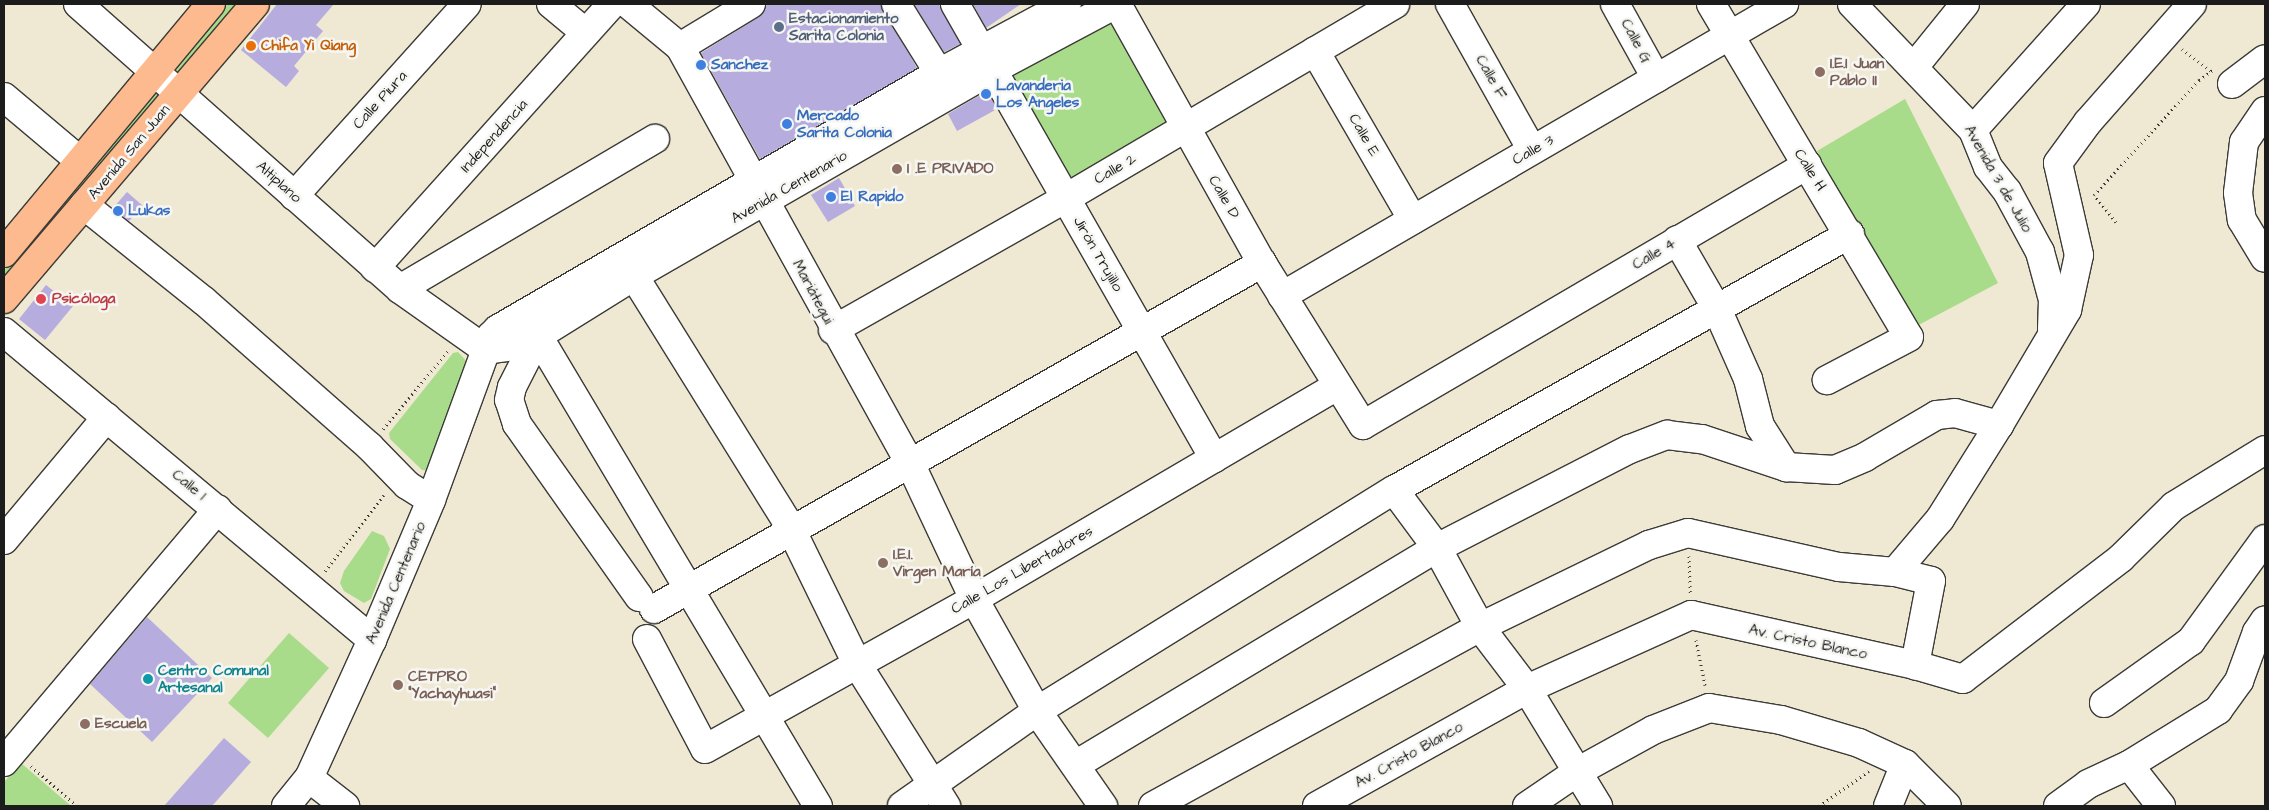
<!DOCTYPE html>
<meta charset="utf-8">
<style>
body{margin:0}
#map{position:relative;width:2269px;height:810px;overflow:hidden;background:#efe8d2;font-family:"Architects Daughter",sans-serif}
div>[style]{position:absolute}
.green>*{inset:0;background:#a8dc8b}
.building>*{inset:0;background:#b6acde}
.path>*{height:3px;margin-top:-1.5px;transform-origin:0;background:repeating-linear-gradient(90deg,#3c3b37 0 1px,transparent 0 5px)}
.roads{filter:drop-shadow(1px 0 #3c3b37) drop-shadow(-1px 0 #3c3b37) drop-shadow(0 1px #3c3b37) drop-shadow(0 -1px #3c3b37)}
.minor>*{height:28px;margin:-14px;padding:0 14px;transform-origin:14px;border-radius:14px;background:#fff}
.major>*{height:28px;margin:-14px;padding:0 14px;transform-origin:14px;border-radius:14px;background:#fcba8e}
.dots>*{width:14px;height:14px;translate:-50% -50%;box-sizing:border-box;border:2px solid #f6f6f2;border-radius:50%}
span{translate:-50% -50%;white-space:nowrap;text-align:center;line-height:1.15;-webkit-text-stroke:5px #f6f6f2;paint-order:stroke}
.service-label{font-size:15px;color:#4e5e75;font-weight:700}
.left{translate:0 -50%;text-align:left}
.street-label{font-size:15px;color:#1c1c1c}
.food-label{font-size:15px;color:#c56008;font-weight:700}
.education-label{font-size:15px;color:#785e54;font-weight:700}
.shop-label{font-size:15px;color:#366cbe;font-weight:700}
.health-label{font-size:15px;color:#be3a42;font-weight:700}
.culture-label{font-size:15px;color:#0d838f;font-weight:700}
.frame{position:absolute;inset:0;border:5px solid #1c1c1c;pointer-events:none}
</style>
<div id="map">
<div class="green">
<div style="clip-path:polygon(223px 4px,248px 4px,184px 80px,171px 69px)"></div>
<div style="clip-path:polygon(1110px 17px,1171px 123px,1070px 180px,1010px 73px)"></div>
<div style="clip-path:polygon(153px 88px,167px 96px,4px 294px,4px 270px)"></div>
<div style="clip-path:polygon(1905px 99px,1998px 283px,1911px 329px,1817px 151px)"></div>
<div style="clip-path:polygon(458px 352px,469px 364px,431px 471px,422px 470px,390px 439px,389px 433px,453px 353px)"></div>
<div style="clip-path:polygon(372px 531px,384px 536px,390px 549px,371px 599px,364px 603px,344px 591px,340px 583px,344px 571px)"></div>
<div style="clip-path:polygon(289px 633px,329px 668px,268px 738px,228px 703px)"></div>
<div style="clip-path:polygon(21px 763px,71px 806px,4px 806px,4px 782px)"></div>
</div>
<div class="building">
<div style="clip-path:polygon(277px 4px,334px 4px,316px 25px,323px 31px,294px 66px,299px 71px,286px 87px,241px 50px)"></div>
<div style="clip-path:polygon(767px 4px,880px 4px,917px 68px,760px 159px,701px 53px,759px 17px)"></div>
<div style="clip-path:polygon(914px 4px,939px 4px,960px 44px,944px 52px)"></div>
<div style="clip-path:polygon(973px 4px,1021px 4px,986px 28px)"></div>
<div style="clip-path:polygon(987px 91px,997px 109px,957px 131px,948px 114px)"></div>
<div style="clip-path:polygon(839px 178px,855px 206px,828px 222px,811px 195px)"></div>
<div style="clip-path:polygon(127px 192px,143px 206px,129px 221px,113px 208px)"></div>
<div style="clip-path:polygon(46px 285px,73px 306px,45px 340px,19px 319px)"></div>
<div style="clip-path:polygon(147px 617px,212px 678px,152px 742px,90px 684px)"></div>
<div style="clip-path:polygon(224px 738px,251px 762px,212px 806px,164px 806px)"></div>
</div>
<div class="path">
<div style="left:2182px;top:49px;width:36px;rotate:37deg"></div>
<div style="left:2116px;top:222px;width:35px;rotate:-129deg"></div>
<div style="left:2094px;top:195px;width:156px;rotate:-47.6deg"></div>
<div style="left:2199px;top:80px;width:19px;rotate:-36deg"></div>
<div style="left:383px;top:429px;width:102px;rotate:-50.2deg"></div>
<div style="left:1689px;top:556px;width:38px;rotate:88deg"></div>
<div style="left:325px;top:571px;width:96px;rotate:-52.2deg"></div>
<div style="left:1696px;top:640px;width:46px;rotate:78.7deg"></div>
<div style="left:31px;top:766px;width:61px;rotate:41deg"></div>
<div style="left:1819px;top:806px;width:61px;rotate:-35deg"></div>
</div>
<div class="roads">
<div class="minor">
<div style="left:78px;top:4px;width:430px;rotate:41.5deg"></div>
<div style="left:400px;top:289px;width:105px;rotate:35.3deg"></div>
<div style="left:486px;top:350px;width:37px;rotate:-8deg"></div>
<div style="left:523px;top:345px;width:131px;rotate:-31.9deg"></div>
<div style="left:634px;top:276px;width:413px;rotate:-29.9deg"></div>
<div style="left:992px;top:70px;width:140px;rotate:-28deg"></div>
<div style="left:551px;top:4px;width:45px;rotate:39.6deg"></div>
<div style="left:628px;top:4px;width:67px;rotate:39.6deg"></div>
<div style="left:680px;top:47px;width:473px;rotate:61.1deg"></div>
<div style="left:909px;top:461px;width:153px;rotate:64.8deg"></div>
<div style="left:974px;top:599px;width:129px;rotate:60.6deg"></div>
<div style="left:1037px;top:711px;width:116px;rotate:55.2deg"></div>
<div style="left:896px;top:4px;width:81px;rotate:58.1deg"></div>
<div style="left:955px;top:4px;width:523px;rotate:60.3deg"></div>
<div style="left:1117px;top:4px;width:297px;rotate:60.8deg"></div>
<div style="left:1262px;top:263px;width:191px;rotate:58.1deg"></div>
<div style="left:1363px;top:425px;width:515px;rotate:-30.35deg"></div>
<div style="left:1450px;top:4px;width:167px;rotate:60.7deg"></div>
<div style="left:1615px;top:4px;width:85px;rotate:61deg"></div>
<div style="left:1711px;top:4px;width:387px;rotate:59.3deg"></div>
<div style="left:1909px;top:337px;width:93px;rotate:152.3deg"></div>
<div style="left:1852px;top:4px;width:175px;rotate:46.2deg"></div>
<div style="left:1973px;top:130px;width:40px;rotate:68deg"></div>
<div style="left:1988px;top:167px;width:31px;rotate:52deg"></div>
<div style="left:2007px;top:191px;width:69px;rotate:61.6deg"></div>
<div style="left:2040px;top:252px;width:50px;rotate:74.8deg"></div>
<div style="left:2053px;top:300px;width:29px;rotate:92deg"></div>
<div style="left:680px;top:47px;width:83px;rotate:-31.2deg"></div>
<div style="left:1315px;top:51px;width:195px;rotate:59.9deg"></div>
<div style="left:1914px;top:67px;width:81px;rotate:-51deg"></div>
<div style="left:2232px;top:84px;width:41px;rotate:-37.1deg"></div>
<div style="left:4px;top:97px;width:99px;rotate:40.1deg"></div>
<div style="left:2265px;top:111px;width:37px;rotate:124deg"></div>
<div style="left:2244px;top:142px;width:51px;rotate:96.7deg"></div>
<div style="left:2238px;top:193px;width:27px;rotate:82deg"></div>
<div style="left:2242px;top:220px;width:44px;rotate:58.8deg"></div>
<div style="left:1973px;top:130px;width:169px;rotate:-48.1deg"></div>
<div style="left:294px;top:196px;width:258px;rotate:-48deg"></div>
<div style="left:84px;top:205px;width:154px;rotate:38.7deg"></div>
<div style="left:204px;top:301px;width:220px;rotate:41.3deg"></div>
<div style="left:369px;top:446px;width:54px;rotate:45.7deg"></div>
<div style="left:407px;top:485px;width:28px;rotate:32deg"></div>
<div style="left:1677px;top:240px;width:80px;rotate:59.9deg"></div>
<div style="left:1717px;top:309px;width:77px;rotate:66.1deg"></div>
<div style="left:1748px;top:379px;width:49px;rotate:75.7deg"></div>
<div style="left:1760px;top:426px;width:49px;rotate:57.6deg"></div>
<div style="left:375px;top:268px;width:355px;rotate:-48.1deg"></div>
<div style="left:634px;top:276px;width:296px;rotate:58.1deg"></div>
<div style="left:790px;top:527px;width:153px;rotate:63.9deg"></div>
<div style="left:857px;top:664px;width:168px;rotate:57.9deg"></div>
<div style="left:400px;top:289px;width:296px;rotate:-30.5deg"></div>
<div style="left:1282px;top:296px;width:581px;rotate:-30.19deg"></div>
<div style="left:833px;top:330px;width:268px;rotate:-29.5deg"></div>
<div style="left:1066px;top:198px;width:382px;rotate:-30.5deg"></div>
<div style="left:4px;top:332px;width:480px;rotate:39.9deg"></div>
<div style="left:1394px;top:490px;width:72px;rotate:53.4deg"></div>
<div style="left:1437px;top:548px;width:90px;rotate:61.4deg"></div>
<div style="left:1480px;top:627px;width:78px;rotate:52.8deg"></div>
<div style="left:1527px;top:689px;width:137px;rotate:58.7deg"></div>
<div style="left:4px;top:540px;width:160px;rotate:-50.1deg"></div>
<div style="left:1895px;top:572px;width:70px;rotate:-49.7deg"></div>
<div style="left:1940px;top:519px;width:111px;rotate:-57.9deg"></div>
<div style="left:639px;top:597px;width:212px;rotate:-125.2deg"></div>
<div style="left:517px;top:424px;width:25px;rotate:-108deg"></div>
<div style="left:509px;top:400px;width:13px;rotate:-77deg"></div>
<div style="left:512px;top:387px;width:57px;rotate:-63deg"></div>
<div style="left:538px;top:336px;width:547px;rotate:59.22deg"></div>
<div style="left:654px;top:609px;width:700px;rotate:-29.64deg"></div>
<div style="left:647px;top:639px;width:124px;rotate:62.2deg"></div>
<div style="left:705px;top:749px;width:308px;rotate:-29.1deg"></div>
<div style="left:974px;top:599px;width:421px;rotate:-30.4deg"></div>
<div style="left:2104px;top:703px;width:107px;rotate:-35.5deg"></div>
<div style="left:2191px;top:641px;width:126px;rotate:-54deg"></div>
<div style="left:4px;top:762px;width:331px;rotate:-49.8deg"></div>
<div style="left:1077px;top:764px;width:420px;rotate:-31deg"></div>
<div style="left:1437px;top:548px;width:217px;rotate:-27.2deg"></div>
<div style="left:1630px;top:449px;width:40px;rotate:-21deg"></div>
<div style="left:1667px;top:435px;width:35px;rotate:7deg"></div>
<div style="left:1702px;top:439px;width:89px;rotate:18.4deg"></div>
<div style="left:1786px;top:467px;width:49px;rotate:3.5deg"></div>
<div style="left:1835px;top:470px;width:33px;rotate:-23deg"></div>
<div style="left:1865px;top:457px;width:83px;rotate:-30.3deg"></div>
<div style="left:1937px;top:415px;width:18px;rotate:-6deg"></div>
<div style="left:1955px;top:413px;width:46px;rotate:15.3deg"></div>
<div style="left:1999px;top:425px;width:134px;rotate:-59.4deg"></div>
<div style="left:2067px;top:310px;width:56px;rotate:-77.7deg"></div>
<div style="left:2079px;top:255px;width:94px;rotate:-102.9deg"></div>
<div style="left:2058px;top:163px;width:51px;rotate:-53.8deg"></div>
<div style="left:2088px;top:122px;width:157px;rotate:-48.6deg"></div>
<div style="left:2129px;top:765px;width:52px;rotate:52deg"></div>
<div style="left:309px;top:778px;width:46px;rotate:37.9deg"></div>
<div style="left:286px;top:806px;width:36px;rotate:-51deg"></div>
<div style="left:309px;top:778px;width:152px;rotate:-65.5deg"></div>
<div style="left:372px;top:640px;width:152px;rotate:-67.1deg"></div>
<div style="left:431px;top:500px;width:175px;rotate:-69.9deg"></div>
<div style="left:491px;top:336px;width:10px;rotate:-45deg"></div>
<div style="left:498px;top:329px;width:510px;rotate:-30.14deg"></div>
<div style="left:939px;top:73px;width:145px;rotate:-28.3deg"></div>
<div style="left:902px;top:806px;width:165px;rotate:-35.1deg"></div>
<div style="left:1037px;top:711px;width:420px;rotate:-31.8deg"></div>
<div style="left:1394px;top:490px;width:523px;rotate:-29.31deg"></div>
<div style="left:1153px;top:806px;width:373px;rotate:-28.7deg"></div>
<div style="left:1480px;top:627px;width:188px;rotate:-25.9deg"></div>
<div style="left:1649px;top:545px;width:41px;rotate:-17.1deg"></div>
<div style="left:1688px;top:533px;width:155px;rotate:12.7deg"></div>
<div style="left:1839px;top:567px;width:56px;rotate:5.1deg"></div>
<div style="left:1895px;top:572px;width:37px;rotate:14deg"></div>
<div style="left:1931px;top:581px;width:86px;rotate:100.8deg"></div>
<div style="left:1317px;top:806px;width:240px;rotate:-29.1deg"></div>
<div style="left:1527px;top:689px;width:180px;rotate:-24.3deg"></div>
<div style="left:1691px;top:615px;width:230px;rotate:12.6deg"></div>
<div style="left:1915px;top:665px;width:50px;rotate:16.3deg"></div>
<div style="left:1963px;top:679px;width:199px;rotate:-37.4deg"></div>
<div style="left:2121px;top:558px;width:74px;rotate:-44.5deg"></div>
<div style="left:2174px;top:506px;width:107px;rotate:-31.6deg"></div>
<div style="left:1527px;top:806px;width:60px;rotate:-34.2deg"></div>
<div style="left:1577px;top:772px;width:87px;rotate:-28.9deg"></div>
<div style="left:1653px;top:730px;width:60px;rotate:-21.4deg"></div>
<div style="left:1709px;top:708px;width:73px;rotate:9.5deg"></div>
<div style="left:1781px;top:720px;width:81px;rotate:16.4deg"></div>
<div style="left:1859px;top:743px;width:51px;rotate:24.5deg"></div>
<div style="left:1905px;top:764px;width:59px;rotate:45deg"></div>
<div style="left:1888px;top:806px;width:45px;rotate:-68deg"></div>
<div style="left:2058px;top:806px;width:37px;rotate:-36deg"></div>
<div style="left:2088px;top:784px;width:45px;rotate:-24.9deg"></div>
<div style="left:2129px;top:765px;width:105px;rotate:-31.7deg"></div>
<div style="left:2218px;top:710px;width:36px;rotate:-54deg"></div>
<div style="left:2239px;top:681px;width:52px;rotate:-69.8deg"></div>
<div style="left:2257px;top:632px;width:14px;rotate:-56deg"></div>
</div>
<div class="major">
<div style="left:4px;top:253px;width:324px;rotate:-50.3deg"></div>
<div style="left:4px;top:299px;width:387px;rotate:-49.6deg"></div>
</div>
</div>
<div class="dots">
<div style="left:779px;top:27px;background:#5c6f8a"></div>
<div style="left:251px;top:46px;background:#e8710a"></div>
<div style="left:701px;top:65px;background:#3f7fe0"></div>
<div style="left:1820px;top:72px;background:#8d6e63"></div>
<div style="left:986px;top:94px;background:#3f7fe0"></div>
<div style="left:787px;top:124px;background:#3f7fe0"></div>
<div style="left:897px;top:169px;background:#8d6e63"></div>
<div style="left:831px;top:197px;background:#3f7fe0"></div>
<div style="left:118px;top:211px;background:#3f7fe0"></div>
<div style="left:41px;top:299px;background:#e0444e"></div>
<div style="left:883px;top:563px;background:#8d6e63"></div>
<div style="left:148px;top:679px;background:#0f9aa8"></div>
<div style="left:398px;top:685px;background:#8d6e63"></div>
<div style="left:85px;top:724px;background:#8d6e63"></div>
</div>
<div class="service-label">
<span class="left" style="left:789px;top:27px">Estacionamiento<br>Sarita Colonia</span>
</div>
<div class="street-label">
<span style="left:1636px;top:41px;rotate:62deg">Calle G</span>
<span style="left:1491px;top:77px;rotate:61deg">Calle F</span>
<span style="left:380px;top:100px;rotate:-48deg">Calle Piura</span>
<span style="left:1364px;top:135px;rotate:60deg">Calle E</span>
<span style="left:494px;top:136px;rotate:-48deg">Independencia</span>
<span style="left:1533px;top:150px;rotate:-30deg">Calle 3</span>
<span style="left:129px;top:152px;rotate:-50deg">Avenida San Juan</span>
<span style="left:1115px;top:169px;rotate:-30deg">Calle 2</span>
<span style="left:1810px;top:170px;rotate:58deg">Calle H</span>
<span style="left:1998px;top:179px;rotate:60deg">Avenida 3 de Julio</span>
<span style="left:279px;top:182px;rotate:42deg">Altiplano</span>
<span style="left:789px;top:187px;rotate:-30deg">Avenida Centenario</span>
<span style="left:1224px;top:197px;rotate:60deg">Calle D</span>
<span style="left:1098px;top:254px;rotate:60deg">Jirón Trujillo</span>
<span style="left:1654px;top:254px;rotate:-30deg">Calle 4</span>
<span style="left:813px;top:292px;rotate:62deg">Mariátegui</span>
<span style="left:189px;top:485px;rotate:40deg">Calle 1</span>
<span style="left:1022px;top:570px;rotate:-30deg">Calle Los Libertadores</span>
<span style="left:396px;top:583px;rotate:-67deg">Avenida Centenario</span>
<span style="left:1808px;top:642px;rotate:12deg">Av. Cristo Blanco</span>
<span style="left:1409px;top:755px;rotate:-29deg">Av. Cristo Blanco</span>
</div>
<div class="food-label">
<span class="left" style="left:261px;top:46px">Chifa Yi Qiang</span>
</div>
<div class="education-label">
<span class="left" style="left:1830px;top:72px">I.E.I Juan<br>Pablo II</span>
<span class="left" style="left:907px;top:169px">I .E PRIVADO</span>
<span class="left" style="left:893px;top:563px">I.E.I.<br>Virgen María</span>
<span class="left" style="left:408px;top:685px">CETPRO<br>"Yachayhuasi"</span>
<span class="left" style="left:95px;top:724px">Escuela</span>
</div>
<div class="shop-label">
<span class="left" style="left:711px;top:65px">Sanchez</span>
<span class="left" style="left:996px;top:94px">Lavanderia<br>Los Angeles</span>
<span class="left" style="left:797px;top:124px">Mercado<br>Sarita Colonia</span>
<span class="left" style="left:841px;top:197px">El Rapido</span>
<span class="left" style="left:128px;top:211px">Lukas</span>
</div>
<div class="health-label">
<span class="left" style="left:52px;top:299px">Psicóloga</span>
</div>
<div class="culture-label">
<span class="left" style="left:158px;top:679px">Centro Comunal<br>Artesanal</span>
</div>
<div class="frame"></div>
</div>
